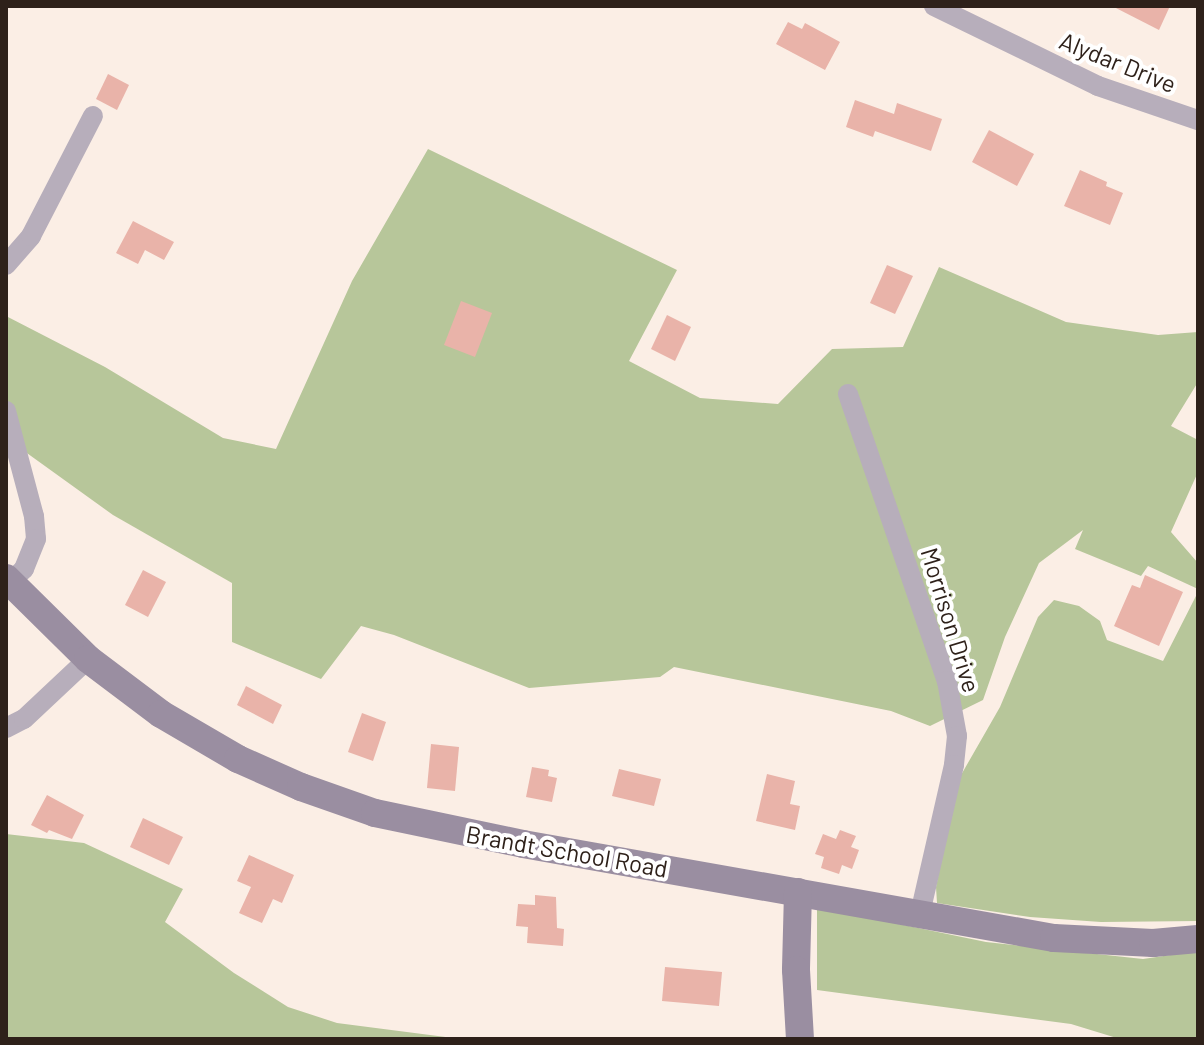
<!DOCTYPE html>
<style>
body{margin:0}
#map{position:relative;width:1204px;height:1045px;overflow:hidden;background:#fbeee5;font-family:Barlow,sans-serif}
div>[style]{position:absolute}
.green>*{inset:0;background:#b7c69a}
.building>*{inset:0;background:#e9b3a9}
.street>*{height:20px;margin:-10px;padding:0 10px;transform-origin:10px;border-radius:10px;background:#b7aebb}
.secondary>*{height:28px;margin:-14px;padding:0 14px;transform-origin:14px;border-radius:14px;background:#9a8ea1}
span{translate:-50% -50%;white-space:nowrap;text-align:center;line-height:1.15;-webkit-text-stroke:8px #fff;paint-order:stroke}
.street-label{font-size:24px;color:#2e211a}
.frame{position:absolute;inset:0;border:8px solid #2e211a;pointer-events:none}
</style>
<div id="map">
<div class="green">
<div style="clip-path:polygon(428px 149px,677px 270px,629px 361px,700px 398px,778px 404px,832px 349px,903px 347px,939px 267px,1066px 322px,1158px 335px,1198px 332px,1198px 382px,1171px 426px,1198px 440px,1198px 472px,1171px 532px,1198px 563px,1198px 589px,1148px 566px,1141px 576px,1075px 549px,1083px 530px,1039px 563px,1005px 637px,983px 700px,930px 726px,891px 711px,674px 667px,660px 677px,529px 688px,394px 635px,361px 626px,321px 679px,232px 642px,232px 583px,113px 515px,6px 438px,6px 316px,105px 367px,223px 438px,276px 449px,352px 281px)"></div>
<div style="clip-path:polygon(1198px 592px,1198px 921px,1101px 922px,1030px 917px,937px 903px,936px 887px,957px 782px,1000px 707px,1038px 617px,1054px 600px,1079px 606px,1100px 621px,1107px 640px,1163px 661px)"></div>
<div style="clip-path:polygon(6px 834px,84px 843px,183px 889px,165px 922px,234px 973px,288px 1007px,337px 1023px,461px 1039px,6px 1039px)"></div>
<div style="clip-path:polygon(817px 907px,986px 942px,1143px 959px,1198px 951px,1198px 1039px,1120px 1039px,1071px 1024px,817px 990px)"></div>
</div>
<div class="building">
<div style="clip-path:polygon(1112px 6px,1170px 6px,1159px 30px)"></div>
<div style="clip-path:polygon(788px 22px,802px 29px,805px 23px,840px 42px,825px 70px,776px 44px)"></div>
<div style="clip-path:polygon(108px 74px,129px 85px,117px 110px,96px 99px)"></div>
<div style="clip-path:polygon(855px 100px,894px 114px,897px 103px,942px 119px,931px 151px,875px 131px,873px 137px,846px 127px)"></div>
<div style="clip-path:polygon(989px 130px,1034px 154px,1017px 186px,972px 162px)"></div>
<div style="clip-path:polygon(1080px 170px,1107px 182px,1106px 186px,1123px 193px,1110px 225px,1064px 206px)"></div>
<div style="clip-path:polygon(133px 221px,174px 242px,164px 260px,145px 250px,138px 264px,116px 253px)"></div>
<div style="clip-path:polygon(887px 265px,913px 276px,895px 314px,870px 303px)"></div>
<div style="clip-path:polygon(461px 301px,492px 313px,475px 357px,444px 345px)"></div>
<div style="clip-path:polygon(667px 315px,691px 327px,675px 361px,651px 349px)"></div>
<div style="clip-path:polygon(143px 570px,166px 582px,148px 617px,125px 605px)"></div>
<div style="clip-path:polygon(1145px 575px,1183px 592px,1159px 646px,1114px 626px,1132px 585px,1140px 588px)"></div>
<div style="clip-path:polygon(246px 686px,282px 705px,273px 724px,237px 705px)"></div>
<div style="clip-path:polygon(362px 713px,386px 722px,373px 761px,348px 752px)"></div>
<div style="clip-path:polygon(431px 744px,459px 747px,455px 791px,427px 788px)"></div>
<div style="clip-path:polygon(532px 767px,549px 770px,548px 776px,557px 778px,552px 802px,526px 797px)"></div>
<div style="clip-path:polygon(619px 769px,661px 779px,654px 806px,612px 796px)"></div>
<div style="clip-path:polygon(767px 774px,795px 781px,790px 804px,800px 806px,795px 830px,756px 821px)"></div>
<div style="clip-path:polygon(47px 795px,84px 815px,72px 839px,49px 830px,47px 833px,31px 825px)"></div>
<div style="clip-path:polygon(143px 818px,183px 837px,169px 865px,130px 847px)"></div>
<div style="clip-path:polygon(840px 830px,856px 836px,851px 847px,859px 850px,852px 869px,842px 865px,839px 874px,821px 868px,824px 857px,815px 854px,823px 834px,836px 839px)"></div>
<div style="clip-path:polygon(249px 855px,294px 875px,282px 903px,273px 899px,262px 923px,239px 913px,251px 887px,237px 881px)"></div>
<div style="clip-path:polygon(535px 895px,556px 897px,557px 928px,564px 929px,563px 946px,527px 943px,528px 927px,516px 926px,518px 904px,535px 905px)"></div>
<div style="clip-path:polygon(665px 967px,722px 972px,719px 1006px,662px 1001px)"></div>
</div>
<div class="street">
<div style="left:934px;top:6px;width:182px;rotate:26deg"></div>
<div style="left:1098px;top:86px;width:106px;rotate:18.8deg"></div>
<div style="left:6px;top:265px;width:38px;rotate:-49deg"></div>
<div style="left:31px;top:236px;width:135px;rotate:-62.7deg"></div>
<div style="left:848px;top:394px;width:304px;rotate:71deg"></div>
<div style="left:947px;top:681px;width:56px;rotate:79.7deg"></div>
<div style="left:957px;top:736px;width:29px;rotate:96deg"></div>
<div style="left:954px;top:765px;width:153px;rotate:102.9deg"></div>
<div style="left:6px;top:411px;width:109px;rotate:75.1deg"></div>
<div style="left:34px;top:516px;width:23px;rotate:85deg"></div>
<div style="left:36px;top:539px;width:32px;rotate:112deg"></div>
<div style="left:24px;top:569px;width:19px;rotate:137deg"></div>
<div style="left:6px;top:728px;width:20px;rotate:-27deg"></div>
<div style="left:24px;top:719px;width:88px;rotate:-43.2deg"></div>
</div>
<div class="secondary">
<div style="left:6px;top:578px;width:115px;rotate:44.6deg"></div>
<div style="left:88px;top:659px;width:91px;rotate:37deg"></div>
<div style="left:161px;top:714px;width:89px;rotate:30.3deg"></div>
<div style="left:238px;top:759px;width:69px;rotate:24deg"></div>
<div style="left:301px;top:787px;width:78px;rotate:19.4deg"></div>
<div style="left:375px;top:813px;width:151px;rotate:11.8deg"></div>
<div style="left:523px;top:844px;width:539px;rotate:10.04deg"></div>
<div style="left:1054px;top:938px;width:99px;rotate:2.9deg"></div>
<div style="left:1153px;top:943px;width:45px;rotate:-5.1deg"></div>
<div style="left:798px;top:892px;width:78px;rotate:91.5deg"></div>
<div style="left:796px;top:970px;width:69px;rotate:86.7deg"></div>
</div>
<div class="street-label">
<span style="left:1118px;top:62px;rotate:22deg">Alydar Drive</span>
<span style="left:951px;top:620px;rotate:73deg">Morrison Drive</span>
<span style="left:567px;top:851px;rotate:10deg">Brandt School Road</span>
</div>
<div class="frame"></div>
</div>
